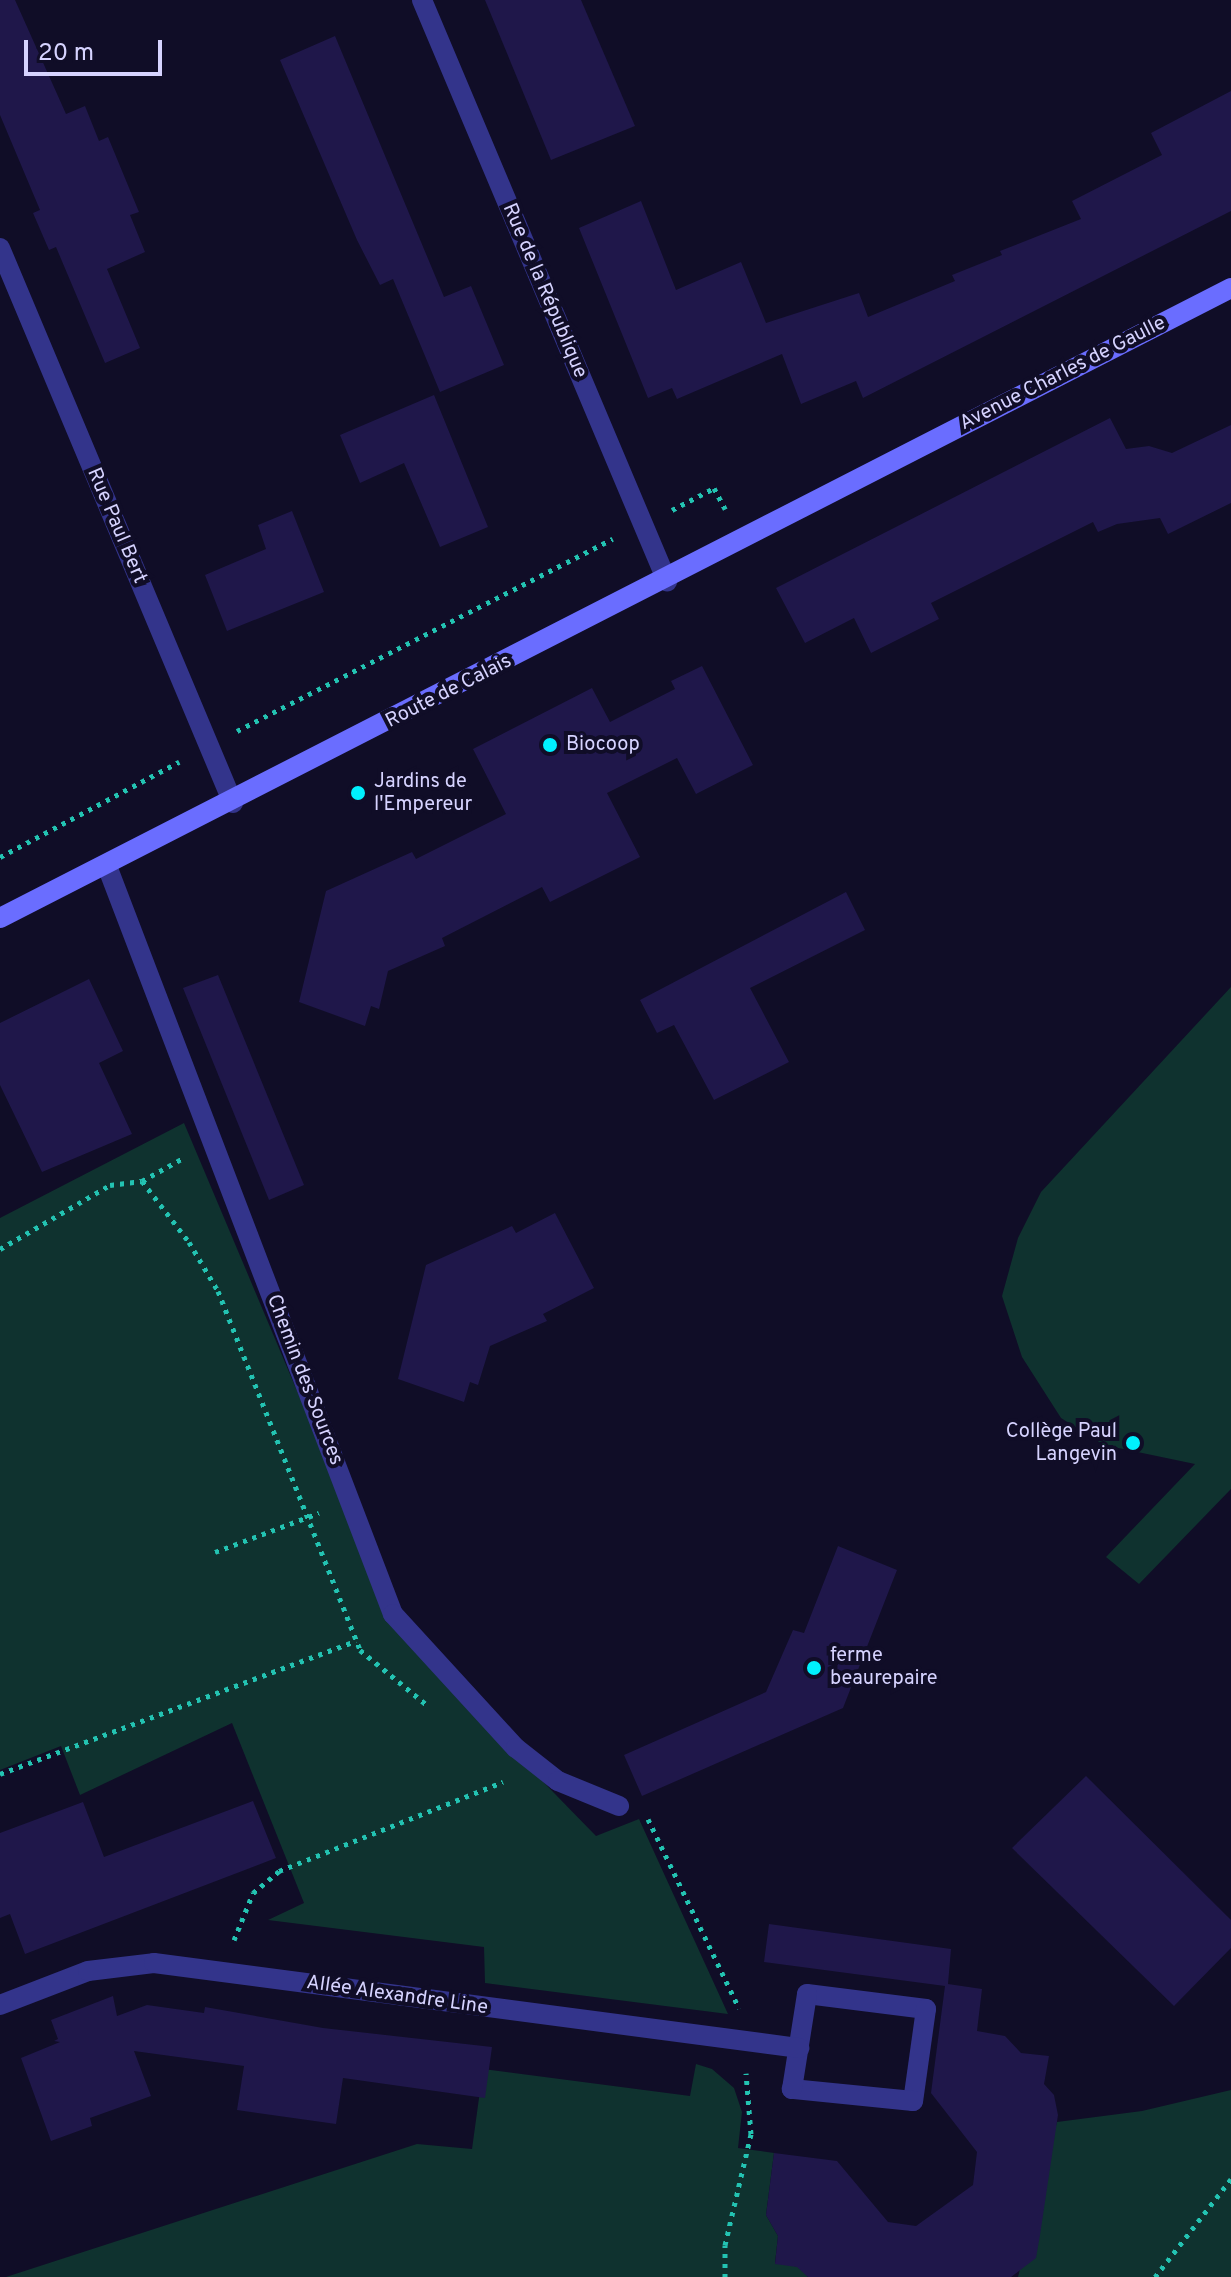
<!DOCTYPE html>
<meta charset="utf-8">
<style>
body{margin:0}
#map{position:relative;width:1231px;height:2277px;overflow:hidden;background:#100d27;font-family:Overpass,sans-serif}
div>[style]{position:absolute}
.green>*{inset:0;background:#0f322f}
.building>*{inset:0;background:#1f174a}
.path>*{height:5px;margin-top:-2.5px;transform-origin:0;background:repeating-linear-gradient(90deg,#23c3b2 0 4px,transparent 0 10px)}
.lane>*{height:20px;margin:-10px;padding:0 10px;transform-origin:10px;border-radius:10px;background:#33348b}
.street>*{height:20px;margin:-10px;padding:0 10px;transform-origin:10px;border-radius:10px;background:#33348b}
.secondary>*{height:20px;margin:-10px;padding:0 10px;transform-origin:10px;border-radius:10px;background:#6a6dff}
.dots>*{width:22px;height:22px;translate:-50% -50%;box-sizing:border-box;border:4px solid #100d27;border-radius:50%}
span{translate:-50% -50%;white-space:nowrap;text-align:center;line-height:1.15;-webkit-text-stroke:8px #100d27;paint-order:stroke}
.street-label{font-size:20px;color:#d6d3ff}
.poi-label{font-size:20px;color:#d6d3ff}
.left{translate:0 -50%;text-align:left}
.right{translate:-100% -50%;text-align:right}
.scale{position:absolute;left:24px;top:40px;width:138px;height:36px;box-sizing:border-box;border:4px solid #d6d3ff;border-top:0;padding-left:10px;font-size:24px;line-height:28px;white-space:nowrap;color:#d6d3ff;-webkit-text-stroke:6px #100d27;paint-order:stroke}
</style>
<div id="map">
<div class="green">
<div style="clip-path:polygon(1231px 987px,1231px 1489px,1139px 1584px,1106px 1557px,1195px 1464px,1104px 1445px,1061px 1418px,1022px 1357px,1002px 1296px,1018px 1238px,1041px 1192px)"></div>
<div style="clip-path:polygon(184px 1123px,400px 1635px,596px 1836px,639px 1819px,728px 2014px,485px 1983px,484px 1947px,268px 1920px,304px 1903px,232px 1723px,80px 1795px,61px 1746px,0 1770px,0 1218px)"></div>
<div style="clip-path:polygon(696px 2064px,712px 2069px,734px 2088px,742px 2112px,738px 2148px,774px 2153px,766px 2215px,778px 2236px,775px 2263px,800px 2267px,808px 2277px,6px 2277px,417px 2144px,472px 2149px,483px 2069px,690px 2096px)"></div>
<div style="clip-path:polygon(1231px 2090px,1231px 2277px,1018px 2277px,1057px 2122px,1142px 2111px)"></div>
</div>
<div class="building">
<div style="clip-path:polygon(0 0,15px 0,66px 114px,85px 106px,99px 141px,108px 137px,139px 212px,130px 215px,145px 252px,107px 269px,140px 348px,105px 363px,56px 247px,49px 250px,33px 213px,40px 210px,0 115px)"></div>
<div style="clip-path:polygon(485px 0,581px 0,635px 126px,551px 160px)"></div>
<div style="clip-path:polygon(335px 36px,444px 297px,471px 286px,504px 365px,440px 392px,393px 279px,380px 285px,357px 240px,280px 60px)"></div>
<div style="clip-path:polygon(1231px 91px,1231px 211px,863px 398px,856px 381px,801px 404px,782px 354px,677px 399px,672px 388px,648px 398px,579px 228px,641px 201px,676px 290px,741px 262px,766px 323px,859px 293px,868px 317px,955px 281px,952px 275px,1002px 255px,1000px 251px,1081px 219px,1072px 201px,1162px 155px,1151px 133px)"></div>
<div style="clip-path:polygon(434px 395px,488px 527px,440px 547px,404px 463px,360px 483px,340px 435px)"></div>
<div style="clip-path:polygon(1110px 418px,1126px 449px,1149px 446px,1172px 453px,1231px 425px,1231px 503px,1168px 534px,1160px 518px,1117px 524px,1098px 532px,1093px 522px,931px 603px,939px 619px,871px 653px,854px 618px,805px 643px,776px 588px)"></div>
<div style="clip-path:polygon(292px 511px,324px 592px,227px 631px,205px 575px,266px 549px,258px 525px)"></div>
<div style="clip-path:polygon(702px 666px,753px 765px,696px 794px,677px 758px,607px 793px,640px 857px,550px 902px,542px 887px,442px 938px,445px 946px,388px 971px,379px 1009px,371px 1006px,365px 1026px,299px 1002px,326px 891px,412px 852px,416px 859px,506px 814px,473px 749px,592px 688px,610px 722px,675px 689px,671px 681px)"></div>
<div style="clip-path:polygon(846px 892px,865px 930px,750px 988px,789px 1062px,714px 1100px,674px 1025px,657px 1033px,640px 1000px)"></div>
<div style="clip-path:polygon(218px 975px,304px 1185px,269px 1200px,183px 988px)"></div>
<div style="clip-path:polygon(89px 979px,123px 1051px,99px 1063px,132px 1134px,42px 1172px,0 1085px,0 1023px)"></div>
<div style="clip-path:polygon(555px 1213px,594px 1288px,543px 1314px,547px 1321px,490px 1346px,478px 1385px,470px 1382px,464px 1402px,398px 1379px,426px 1265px,512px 1226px,516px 1233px)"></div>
<div style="clip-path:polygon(838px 1546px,897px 1570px,843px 1708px,642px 1796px,624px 1755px,766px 1692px,793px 1630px,804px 1633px)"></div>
<div style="clip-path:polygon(1086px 1776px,1231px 1920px,1231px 1948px,1174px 2006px,1012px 1848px)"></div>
<div style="clip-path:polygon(253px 1801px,276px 1858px,25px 1954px,10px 1914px,0 1918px,0 1833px,83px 1802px,104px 1857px)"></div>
<div style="clip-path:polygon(769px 1924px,951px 1949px,948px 1984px,982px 1989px,977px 2031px,1005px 2036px,1021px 2053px,1049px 2056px,1044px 2084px,1054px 2095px,1058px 2115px,1040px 2235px,1036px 2258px,1011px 2277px,808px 2277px,797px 2267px,775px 2264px,778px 2236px,766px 2215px,774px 2153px,837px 2161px,888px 2222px,916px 2226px,973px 2185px,977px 2152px,931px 2093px,945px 1986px,764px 1962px)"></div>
<div style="clip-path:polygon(113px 1996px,117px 2016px,147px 2005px,204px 2013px,205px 2007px,323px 2028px,492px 2047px,485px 2098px,343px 2078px,336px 2124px,237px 2110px,244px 2066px,134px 2051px,151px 2096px,90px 2118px,92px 2126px,51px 2141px,21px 2058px,60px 2042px,54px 2041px,58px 2039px,51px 2020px)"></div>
</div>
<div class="path">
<div style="left:672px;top:510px;width:47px;rotate:-27.6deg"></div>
<div style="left:714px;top:488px;width:24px;rotate:62deg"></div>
<div style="left:237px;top:731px;width:422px;rotate:-27.1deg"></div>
<div style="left:0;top:857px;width:203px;rotate:-28deg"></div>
<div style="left:142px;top:1181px;width:77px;rotate:52.4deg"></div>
<div style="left:189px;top:1242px;width:57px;rotate:59.4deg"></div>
<div style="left:218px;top:1291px;width:386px;rotate:68.4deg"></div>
<div style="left:360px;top:1650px;width:87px;rotate:39.4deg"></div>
<div style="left:0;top:1249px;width:127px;rotate:-30.2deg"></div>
<div style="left:110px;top:1185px;width:32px;rotate:-7deg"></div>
<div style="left:142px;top:1181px;width:49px;rotate:-29.2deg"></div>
<div style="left:215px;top:1552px;width:111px;rotate:-20.6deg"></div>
<div style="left:0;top:1774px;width:380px;rotate:-20.5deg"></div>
<div style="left:648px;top:1819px;width:210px;rotate:64.3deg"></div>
<div style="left:234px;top:1940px;width:51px;rotate:-68deg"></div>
<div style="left:253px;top:1893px;width:34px;rotate:-40deg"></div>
<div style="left:279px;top:1871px;width:241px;rotate:-21.7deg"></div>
<div style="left:725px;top:2277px;width:32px;rotate:-90deg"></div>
<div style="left:725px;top:2245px;width:114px;rotate:-76.8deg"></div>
<div style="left:751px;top:2134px;width:61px;rotate:-94.7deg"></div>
<div style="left:1155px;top:2277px;width:124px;rotate:-52.2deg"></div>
</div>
<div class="lane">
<div style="left:807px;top:1994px;width:120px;rotate:7.2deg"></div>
<div style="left:926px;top:2009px;width:93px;rotate:98deg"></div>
<div style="left:913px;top:2101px;width:122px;rotate:-174.3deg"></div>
<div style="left:792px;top:2089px;width:96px;rotate:-81deg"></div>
</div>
<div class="street">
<div style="left:422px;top:0;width:631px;rotate:67.14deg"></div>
<div style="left:0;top:248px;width:602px;rotate:67.23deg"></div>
<div style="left:107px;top:866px;width:801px;rotate:69.08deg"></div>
<div style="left:393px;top:1614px;width:182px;rotate:47.5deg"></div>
<div style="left:516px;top:1748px;width:53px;rotate:38.2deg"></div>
<div style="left:558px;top:1781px;width:66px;rotate:22.3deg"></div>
<div style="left:0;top:2005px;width:94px;rotate:-21.1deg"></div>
<div style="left:88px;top:1971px;width:66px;rotate:-6.9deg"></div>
<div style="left:154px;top:1963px;width:651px;rotate:7.51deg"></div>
</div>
<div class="secondary">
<div style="left:0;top:918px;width:1383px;rotate:-27.1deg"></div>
</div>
<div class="dots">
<div style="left:550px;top:745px;background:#00f0fe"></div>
<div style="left:358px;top:793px;background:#00f0fe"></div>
<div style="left:1133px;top:1443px;background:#00f0fe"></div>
<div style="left:814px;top:1668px;background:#00f0fe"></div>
</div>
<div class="street-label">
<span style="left:544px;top:291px;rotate:67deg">Rue de la République</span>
<span style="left:1063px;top:374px;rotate:-27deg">Avenue Charles de Gaulle</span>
<span style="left:116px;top:526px;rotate:67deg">Rue Paul Bert</span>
<span style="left:449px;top:692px;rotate:-27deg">Route de Calais</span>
<span style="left:304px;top:1380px;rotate:69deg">Chemin des Sources</span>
<span style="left:397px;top:1996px;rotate:8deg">Allée Alexandre Line</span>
</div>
<div class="poi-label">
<span class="left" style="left:566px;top:745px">Biocoop</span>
<span class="left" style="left:374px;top:794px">Jardins de<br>l'Empereur</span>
<span class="right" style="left:1117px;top:1444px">Collège Paul<br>Langevin</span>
<span class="left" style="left:830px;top:1668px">ferme<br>beaurepaire</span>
</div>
<div class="scale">20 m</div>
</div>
